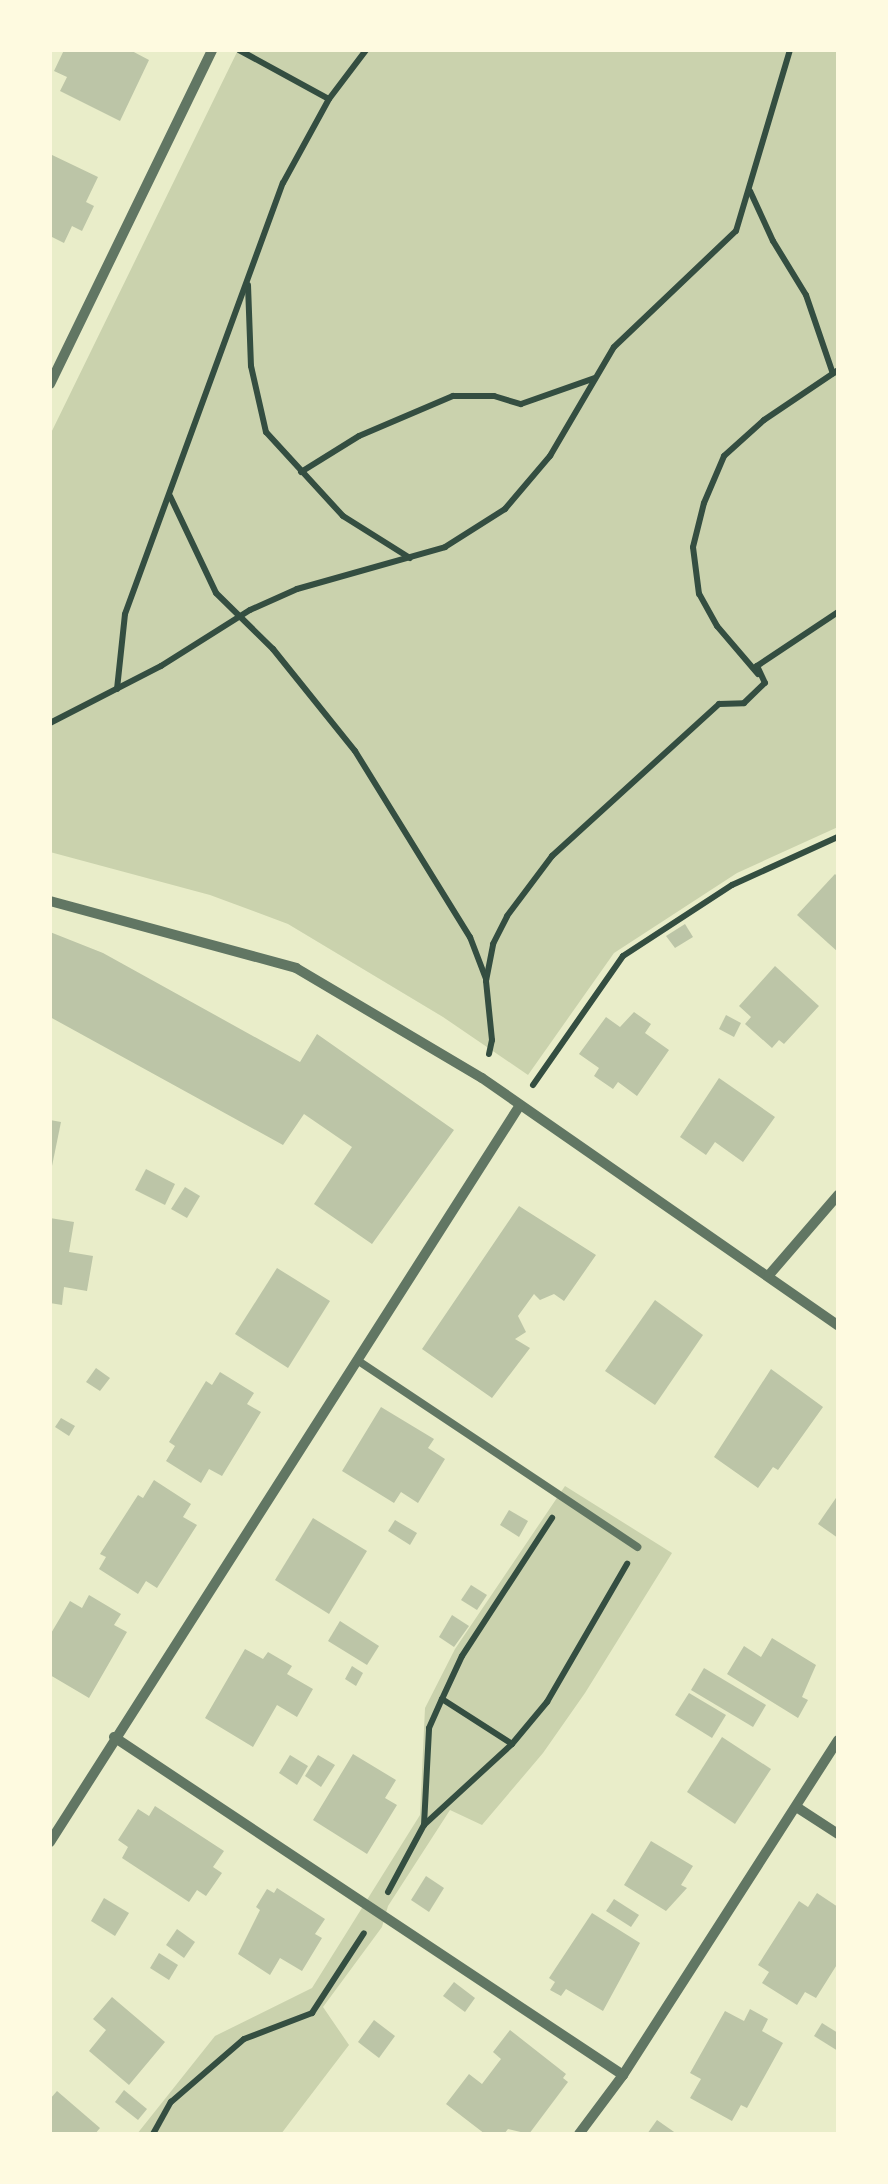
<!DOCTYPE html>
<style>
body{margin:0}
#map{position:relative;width:888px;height:2184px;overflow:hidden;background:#e9edc9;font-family:"Zilla Slab",serif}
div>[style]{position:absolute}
.green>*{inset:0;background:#cad2ad}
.building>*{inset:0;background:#bcc5a7}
.path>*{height:6px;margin:-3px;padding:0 3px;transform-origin:3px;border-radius:3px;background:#344e41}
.service>*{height:8px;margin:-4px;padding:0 4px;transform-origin:4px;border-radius:4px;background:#617663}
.minor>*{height:10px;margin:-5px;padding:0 5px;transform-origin:5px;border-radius:5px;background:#617663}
span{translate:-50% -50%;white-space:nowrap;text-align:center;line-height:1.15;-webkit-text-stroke:8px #fefae0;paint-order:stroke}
.frame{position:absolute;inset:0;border:52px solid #fefae0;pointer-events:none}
</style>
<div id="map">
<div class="green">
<div style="clip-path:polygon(238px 50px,838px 50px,838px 827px,737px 873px,614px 953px,528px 1075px,443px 1017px,288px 924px,210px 895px,50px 852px,50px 435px)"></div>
<div style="clip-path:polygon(565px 1486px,672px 1553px,585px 1693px,543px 1753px,482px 1825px,450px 1810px,388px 1906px,382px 1927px,323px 2007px,349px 2045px,281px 2134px,137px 2134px,215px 2036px,312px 1988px,420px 1815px,425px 1708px,455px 1649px)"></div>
</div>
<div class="building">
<div style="clip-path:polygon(64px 50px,130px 50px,149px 60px,120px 121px,60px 91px,67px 77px,54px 71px)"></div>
<div style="clip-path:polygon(50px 154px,98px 177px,86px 202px,94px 206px,82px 231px,72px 226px,64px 243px,50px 236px)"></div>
<div style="clip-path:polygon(835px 874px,838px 877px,838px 952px,797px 915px)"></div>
<div style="clip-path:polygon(685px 924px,693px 937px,675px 948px,666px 936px)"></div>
<div style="clip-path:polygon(50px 932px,103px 953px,300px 1062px,317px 1034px,454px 1130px,372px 1244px,314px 1204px,352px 1147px,304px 1114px,283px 1145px,50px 1017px)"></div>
<div style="clip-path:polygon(775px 966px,819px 1006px,784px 1044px,779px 1040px,772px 1048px,745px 1024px,751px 1017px,739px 1006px)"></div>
<div style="clip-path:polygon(634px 1012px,651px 1024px,645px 1033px,669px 1050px,637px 1096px,618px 1082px,613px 1089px,594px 1076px,599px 1068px,579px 1054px,606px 1017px,620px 1027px)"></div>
<div style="clip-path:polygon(726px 1015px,741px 1023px,734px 1037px,719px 1029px)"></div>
<div style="clip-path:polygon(719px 1078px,775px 1117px,743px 1162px,715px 1142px,706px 1155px,680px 1137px)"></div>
<div style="clip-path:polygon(50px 1120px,61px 1122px,52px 1166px,50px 1166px)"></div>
<div style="clip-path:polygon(146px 1169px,175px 1184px,165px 1205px,135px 1190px)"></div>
<div style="clip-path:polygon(185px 1187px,200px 1196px,187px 1218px,171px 1209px)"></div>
<div style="clip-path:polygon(519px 1206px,596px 1255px,564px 1301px,554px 1294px,540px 1300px,534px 1294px,518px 1316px,526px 1332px,515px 1339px,530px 1348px,492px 1398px,422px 1349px)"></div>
<div style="clip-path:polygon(50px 1218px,74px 1222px,69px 1252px,93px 1256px,87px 1291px,64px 1287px,62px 1305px,50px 1303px)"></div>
<div style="clip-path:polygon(277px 1268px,330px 1301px,288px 1368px,235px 1334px)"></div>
<div style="clip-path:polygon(655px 1300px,703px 1335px,655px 1405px,605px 1371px)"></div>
<div style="clip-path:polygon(96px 1368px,110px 1378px,100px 1391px,86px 1382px)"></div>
<div style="clip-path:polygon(771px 1369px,823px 1407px,778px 1470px,773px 1467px,758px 1488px,714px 1457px)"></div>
<div style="clip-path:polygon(220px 1372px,254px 1393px,247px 1404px,261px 1412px,222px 1476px,209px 1469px,201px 1483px,166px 1461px,175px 1446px,169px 1442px,206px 1381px,212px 1385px)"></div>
<div style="clip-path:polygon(381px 1407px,434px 1439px,428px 1448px,445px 1459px,418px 1503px,401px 1492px,394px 1503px,342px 1471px)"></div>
<div style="clip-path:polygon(61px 1418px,75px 1426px,69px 1436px,55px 1427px)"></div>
<div style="clip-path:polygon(154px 1480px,191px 1504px,183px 1517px,197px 1525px,157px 1588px,146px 1581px,138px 1594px,99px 1569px,106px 1557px,100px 1554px,138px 1495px,143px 1498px)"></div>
<div style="clip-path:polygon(838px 1495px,838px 1538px,818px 1524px)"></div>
<div style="clip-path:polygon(509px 1510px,528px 1521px,519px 1537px,500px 1525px)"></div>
<div style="clip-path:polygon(313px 1518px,367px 1551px,329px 1614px,275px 1580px)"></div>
<div style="clip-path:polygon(395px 1520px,417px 1533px,410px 1545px,388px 1531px)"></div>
<div style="clip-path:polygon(471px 1585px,487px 1595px,477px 1610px,461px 1600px)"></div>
<div style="clip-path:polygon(89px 1595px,121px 1614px,114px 1625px,127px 1632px,89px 1698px,50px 1675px,50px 1635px,70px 1601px,82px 1608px)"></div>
<div style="clip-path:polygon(452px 1615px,469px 1626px,454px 1647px,439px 1637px)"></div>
<div style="clip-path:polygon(340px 1621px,379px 1646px,367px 1665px,328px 1641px)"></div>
<div style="clip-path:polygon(772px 1638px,816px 1665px,802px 1697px,808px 1700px,798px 1718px,727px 1674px,744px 1646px,761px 1657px)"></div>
<div style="clip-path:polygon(245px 1649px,263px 1659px,268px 1652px,292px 1666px,287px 1674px,313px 1689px,297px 1717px,277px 1705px,253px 1747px,205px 1718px)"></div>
<div style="clip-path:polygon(352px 1666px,363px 1673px,356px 1686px,345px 1679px)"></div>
<div style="clip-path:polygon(704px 1668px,766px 1705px,753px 1727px,691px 1690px)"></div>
<div style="clip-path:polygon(689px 1693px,726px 1715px,712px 1738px,675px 1715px)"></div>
<div style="clip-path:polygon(722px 1737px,771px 1769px,735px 1824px,687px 1792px)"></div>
<div style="clip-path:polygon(353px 1754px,396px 1780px,385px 1798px,397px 1805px,367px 1854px,313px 1820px)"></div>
<div style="clip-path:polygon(290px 1755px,308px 1766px,297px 1785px,279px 1773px)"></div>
<div style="clip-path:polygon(318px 1755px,335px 1765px,321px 1787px,305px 1776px)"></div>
<div style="clip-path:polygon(155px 1806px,224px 1851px,213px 1867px,222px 1873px,206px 1896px,197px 1890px,189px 1902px,122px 1858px,128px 1847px,118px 1840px,138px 1809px,149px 1816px)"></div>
<div style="clip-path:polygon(651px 1841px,693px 1866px,681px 1885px,687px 1888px,666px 1911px,624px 1885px)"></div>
<div style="clip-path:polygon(426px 1876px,444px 1888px,429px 1912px,411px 1900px)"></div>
<div style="clip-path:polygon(277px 1888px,325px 1919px,315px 1934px,322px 1938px,302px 1971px,280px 1958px,270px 1975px,238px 1954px,260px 1910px,256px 1907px,267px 1889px,274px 1893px)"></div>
<div style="clip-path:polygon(817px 1893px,838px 1907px,838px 1963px,816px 1998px,805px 1992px,797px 2005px,762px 1983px,769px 1972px,758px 1965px,799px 1901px,808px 1907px)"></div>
<div style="clip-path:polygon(104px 1898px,129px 1913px,115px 1936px,91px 1921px)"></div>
<div style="clip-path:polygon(614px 1899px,639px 1915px,631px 1927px,606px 1911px)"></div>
<div style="clip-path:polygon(592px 1913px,640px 1943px,603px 2011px,566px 1989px,561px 1996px,550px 1990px,555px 1982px,549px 1978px)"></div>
<div style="clip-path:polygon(177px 1929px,195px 1942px,184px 1958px,166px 1945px)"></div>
<div style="clip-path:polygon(159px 1953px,178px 1965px,169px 1980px,150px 1968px)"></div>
<div style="clip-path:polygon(454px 1982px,475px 1998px,465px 2012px,443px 1996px)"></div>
<div style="clip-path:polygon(112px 1997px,165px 2042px,129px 2085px,89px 2051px,106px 2030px,93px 2019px)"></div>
<div style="clip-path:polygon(750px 2009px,768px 2019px,762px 2031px,783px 2043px,747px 2108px,741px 2105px,732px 2121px,690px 2098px,701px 2079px,690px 2073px,725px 2011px,744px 2021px)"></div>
<div style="clip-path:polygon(374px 2020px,395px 2036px,379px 2058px,358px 2042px)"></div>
<div style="clip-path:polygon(822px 2023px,838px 2033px,838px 2051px,814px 2036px)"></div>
<div style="clip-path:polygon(510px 2030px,566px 2074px,563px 2078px,568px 2082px,529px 2134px,508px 2129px,504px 2134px,485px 2134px,446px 2104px,469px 2074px,482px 2084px,501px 2059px,493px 2052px)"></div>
<div style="clip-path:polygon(124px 2090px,147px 2109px,138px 2120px,115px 2102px)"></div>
<div style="clip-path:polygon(57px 2091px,100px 2128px,95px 2134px,50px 2134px,50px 2099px)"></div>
<div style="clip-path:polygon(657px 2120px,677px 2134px,647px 2134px)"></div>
</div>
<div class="path">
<div style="left:239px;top:50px;width:102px;rotate:28.6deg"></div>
<div style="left:750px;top:191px;width:55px;rotate:65.3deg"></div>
<div style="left:773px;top:241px;width:63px;rotate:58.6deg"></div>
<div style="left:806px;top:295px;width:83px;rotate:71.1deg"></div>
<div style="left:248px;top:285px;width:81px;rotate:87.9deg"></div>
<div style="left:251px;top:366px;width:68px;rotate:77.2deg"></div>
<div style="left:266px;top:432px;width:114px;rotate:47.5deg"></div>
<div style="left:343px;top:516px;width:79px;rotate:32.1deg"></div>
<div style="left:301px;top:472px;width:68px;rotate:-31.8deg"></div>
<div style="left:359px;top:436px;width:102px;rotate:-23.1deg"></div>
<div style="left:453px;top:396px;width:41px"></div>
<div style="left:494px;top:396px;width:28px;rotate:17deg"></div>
<div style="left:521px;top:404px;width:78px;rotate:-19.4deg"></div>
<div style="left:170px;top:496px;width:107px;rotate:64.6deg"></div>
<div style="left:216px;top:593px;width:80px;rotate:44.5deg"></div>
<div style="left:273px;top:649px;width:131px;rotate:51.2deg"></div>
<div style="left:355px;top:751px;width:219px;rotate:58.3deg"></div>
<div style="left:470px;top:937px;width:45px;rotate:69.1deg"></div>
<div style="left:758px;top:674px;width:63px;rotate:-130.5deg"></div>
<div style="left:717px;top:626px;width:37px;rotate:-119deg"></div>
<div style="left:699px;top:594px;width:47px;rotate:-97.3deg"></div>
<div style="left:693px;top:547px;width:45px;rotate:-76deg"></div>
<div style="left:704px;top:503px;width:51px;rotate:-66.9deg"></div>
<div style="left:724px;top:456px;width:54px;rotate:-42deg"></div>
<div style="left:764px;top:420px;width:89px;rotate:-34deg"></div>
<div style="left:117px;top:689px;width:75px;rotate:-83.9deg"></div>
<div style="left:125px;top:614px;width:459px;rotate:-69.9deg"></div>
<div style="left:283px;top:183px;width:96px;rotate:-61.3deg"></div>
<div style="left:329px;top:99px;width:61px;rotate:-52.9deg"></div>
<div style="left:50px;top:723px;width:125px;rotate:-27.2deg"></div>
<div style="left:161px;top:666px;width:105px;rotate:-32.2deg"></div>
<div style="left:250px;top:610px;width:51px;rotate:-24.1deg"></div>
<div style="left:297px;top:589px;width:154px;rotate:-15.8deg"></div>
<div style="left:445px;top:547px;width:71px;rotate:-32.3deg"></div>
<div style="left:505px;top:509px;width:70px;rotate:-49.7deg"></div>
<div style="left:550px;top:456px;width:126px;rotate:-59.6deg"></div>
<div style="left:614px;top:347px;width:168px;rotate:-43.6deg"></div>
<div style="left:736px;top:231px;width:189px;rotate:-73.4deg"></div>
<div style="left:489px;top:1054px;width:14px;rotate:-78deg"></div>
<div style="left:492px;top:1040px;width:59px;rotate:-95.8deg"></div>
<div style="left:486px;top:981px;width:38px;rotate:-79deg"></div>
<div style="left:493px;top:944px;width:31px;rotate:-63deg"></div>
<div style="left:507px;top:916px;width:75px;rotate:-53.1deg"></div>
<div style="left:552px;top:856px;width:226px;rotate:-42.3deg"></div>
<div style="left:719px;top:704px;width:25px;rotate:-2deg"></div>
<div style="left:744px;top:703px;width:29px;rotate:-44deg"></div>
<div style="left:765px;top:683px;width:19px;rotate:-115deg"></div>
<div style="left:757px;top:666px;width:97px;rotate:-33.7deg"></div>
<div style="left:533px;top:1085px;width:157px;rotate:-55.1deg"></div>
<div style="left:623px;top:956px;width:130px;rotate:-33.1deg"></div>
<div style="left:732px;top:885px;width:116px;rotate:-24.4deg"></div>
<div style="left:442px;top:1699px;width:83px;rotate:32.7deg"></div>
<div style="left:425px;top:1824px;width:118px;rotate:-42.6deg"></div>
<div style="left:512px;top:1744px;width:55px;rotate:-50.2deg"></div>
<div style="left:547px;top:1702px;width:160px;rotate:-59.9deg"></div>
<div style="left:388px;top:1892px;width:76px;rotate:-61.8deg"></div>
<div style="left:424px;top:1825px;width:97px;rotate:-87deg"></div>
<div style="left:429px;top:1728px;width:32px;rotate:-66deg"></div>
<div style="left:442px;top:1699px;width:47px;rotate:-65.1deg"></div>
<div style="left:462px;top:1656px;width:165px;rotate:-56.9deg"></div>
<div style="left:153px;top:2134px;width:37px;rotate:-61deg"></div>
<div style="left:171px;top:2102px;width:96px;rotate:-40.8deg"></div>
<div style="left:244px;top:2039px;width:73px;rotate:-20.9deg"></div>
<div style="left:312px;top:2013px;width:95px;rotate:-57deg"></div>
</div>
<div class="service">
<div style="left:357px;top:1360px;width:337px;rotate:33.7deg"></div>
</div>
<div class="minor">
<div style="left:50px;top:384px;width:371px;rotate:-64.1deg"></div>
<div style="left:50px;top:901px;width:255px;rotate:15.2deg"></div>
<div style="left:296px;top:968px;width:216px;rotate:30.6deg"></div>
<div style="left:482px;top:1078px;width:433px;rotate:34.8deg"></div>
<div style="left:769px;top:1275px;width:106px;rotate:-49.2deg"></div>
<div style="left:114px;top:1737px;width:611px;rotate:33.59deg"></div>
<div style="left:798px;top:1808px;width:48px;rotate:33deg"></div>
<div style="left:50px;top:1842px;width:874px;rotate:-57.47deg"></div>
<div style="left:579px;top:2134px;width:74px;rotate:-53.3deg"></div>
<div style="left:623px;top:2075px;width:398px;rotate:-57.3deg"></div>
</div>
<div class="frame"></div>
</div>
